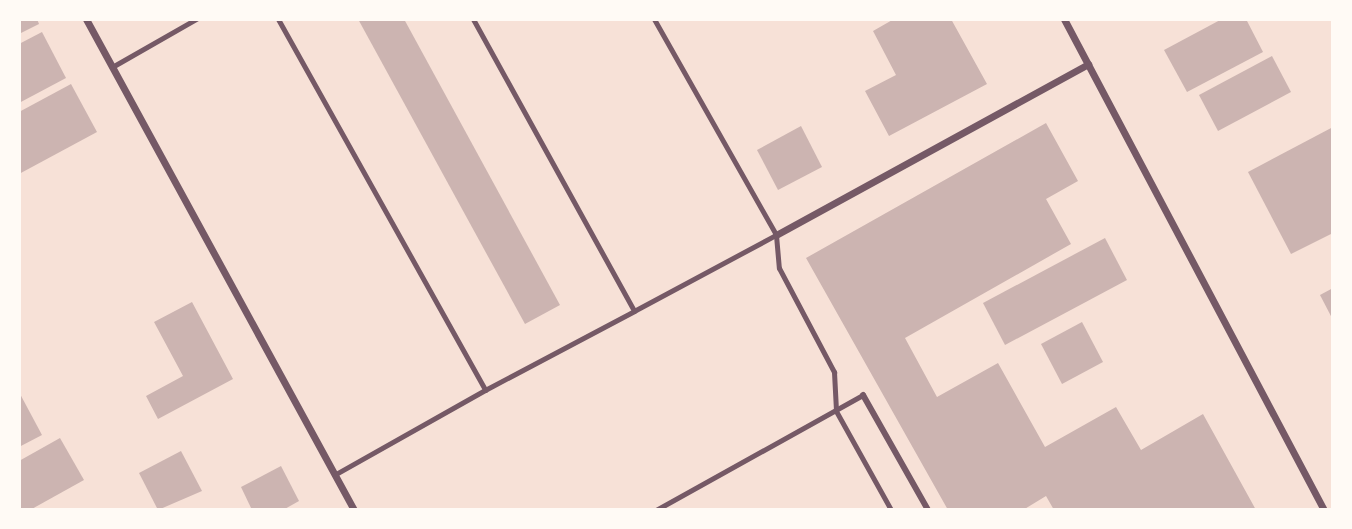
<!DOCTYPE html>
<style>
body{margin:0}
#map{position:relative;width:1352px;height:529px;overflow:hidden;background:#f7e1d7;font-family:"Noto Sans",sans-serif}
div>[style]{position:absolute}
.building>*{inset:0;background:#ccb4b1}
.service>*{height:5px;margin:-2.5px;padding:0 2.5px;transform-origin:2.5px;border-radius:2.5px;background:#755966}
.pedestrian>*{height:6px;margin:-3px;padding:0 3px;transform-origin:3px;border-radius:3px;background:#755966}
.minor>*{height:7px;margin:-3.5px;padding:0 3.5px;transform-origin:3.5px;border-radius:3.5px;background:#755966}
span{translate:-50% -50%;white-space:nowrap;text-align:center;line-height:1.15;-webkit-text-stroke:7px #fffaf5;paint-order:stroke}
.frame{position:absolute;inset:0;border:21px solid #fffaf5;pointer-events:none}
</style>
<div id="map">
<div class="building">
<div style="clip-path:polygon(19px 19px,37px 19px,39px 24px,19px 34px)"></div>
<div style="clip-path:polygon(358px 19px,404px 19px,560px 305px,525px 324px)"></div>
<div style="clip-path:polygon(894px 19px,951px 19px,987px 84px,889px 136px,865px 91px,896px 75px,873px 31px)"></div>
<div style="clip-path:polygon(1222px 19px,1246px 19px,1263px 52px,1187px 92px,1164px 50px)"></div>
<div style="clip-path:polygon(42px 32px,66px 78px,19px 103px,19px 44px)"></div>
<div style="clip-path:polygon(1272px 56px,1291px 92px,1218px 131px,1199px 95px)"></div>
<div style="clip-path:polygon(71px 84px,97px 132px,19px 174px,19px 112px)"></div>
<div style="clip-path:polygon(1046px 123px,1078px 181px,1046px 199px,1071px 244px,905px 338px,937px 397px,998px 363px,1045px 447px,1116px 407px,1141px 450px,1203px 414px,1256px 510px,1054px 510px,1046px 496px,1023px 510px,948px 510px,806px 258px)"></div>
<div style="clip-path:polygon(801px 126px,822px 167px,778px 190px,757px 150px)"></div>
<div style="clip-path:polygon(1333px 127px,1333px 233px,1291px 254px,1248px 172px)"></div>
<div style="clip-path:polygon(1105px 238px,1127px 280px,1005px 345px,983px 303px)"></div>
<div style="clip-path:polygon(1333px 288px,1333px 320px,1320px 295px)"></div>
<div style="clip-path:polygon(192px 302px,233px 379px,158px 419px,146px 396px,183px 376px,154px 322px)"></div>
<div style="clip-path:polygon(1082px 322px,1103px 362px,1062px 384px,1041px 344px)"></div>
<div style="clip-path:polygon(19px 392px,42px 435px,19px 447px)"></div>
<div style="clip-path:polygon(60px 438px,84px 480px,30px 510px,19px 510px,19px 461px)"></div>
<div style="clip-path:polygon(181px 451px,202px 491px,158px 510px,139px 473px)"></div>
<div style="clip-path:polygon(281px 466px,299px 501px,283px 510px,252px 510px,241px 487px)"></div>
</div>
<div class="service">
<div style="left:278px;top:19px;width:425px;rotate:60.8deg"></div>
<div style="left:485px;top:390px;width:173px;rotate:150.6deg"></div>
<div style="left:473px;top:19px;width:333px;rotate:61.1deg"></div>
<div style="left:634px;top:311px;width:161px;rotate:-28.2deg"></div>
<div style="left:654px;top:19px;width:248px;rotate:60.5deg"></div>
<div style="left:776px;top:235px;width:33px;rotate:85deg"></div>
<div style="left:779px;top:268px;width:118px;rotate:62.1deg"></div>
<div style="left:834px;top:372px;width:39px;rotate:87deg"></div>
<div style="left:836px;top:411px;width:113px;rotate:60.9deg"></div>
<div style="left:112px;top:67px;width:97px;rotate:-29.7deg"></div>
<div style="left:485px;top:390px;width:169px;rotate:-27.9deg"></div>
<div style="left:656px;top:510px;width:237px;rotate:-29.1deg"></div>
</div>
<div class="pedestrian">
<div style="left:863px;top:395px;width:132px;rotate:60.5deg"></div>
</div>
<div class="minor">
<div style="left:86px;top:19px;width:559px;rotate:61.37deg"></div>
<div style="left:1064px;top:19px;width:556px;rotate:62.1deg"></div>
<div style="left:776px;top:235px;width:356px;rotate:-28.7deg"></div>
</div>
<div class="frame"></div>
</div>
